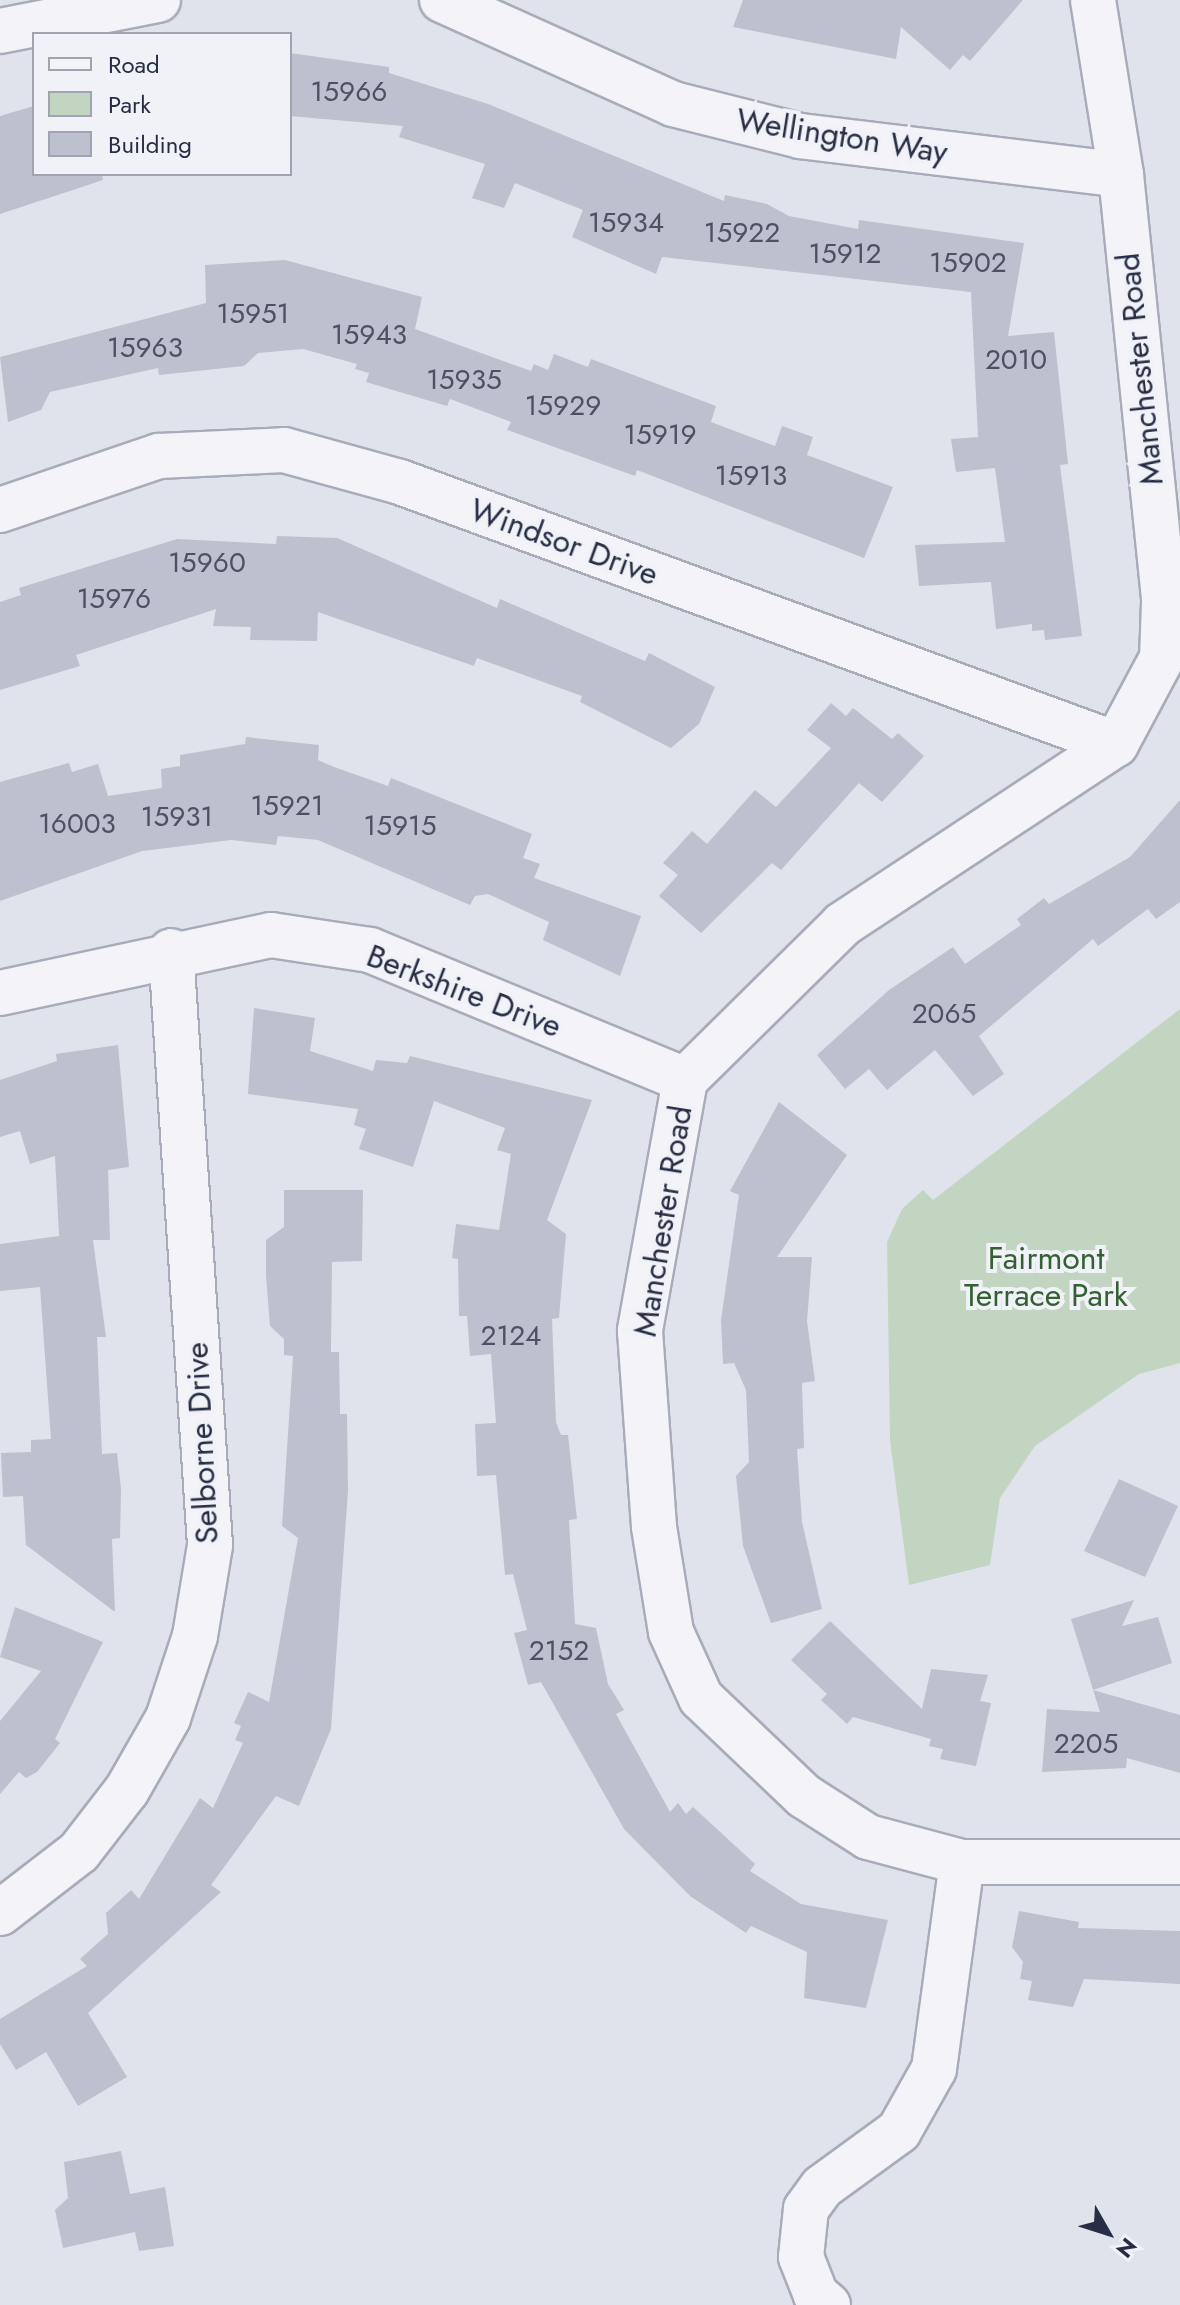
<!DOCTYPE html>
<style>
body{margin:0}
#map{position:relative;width:1180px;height:2305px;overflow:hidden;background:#e0e3eb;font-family:Jost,sans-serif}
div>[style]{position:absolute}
.green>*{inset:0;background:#c2d5c1}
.building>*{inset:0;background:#bdc0ce}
.roads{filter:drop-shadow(2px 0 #a8acb9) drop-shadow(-2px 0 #a8acb9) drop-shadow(0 2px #a8acb9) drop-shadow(0 -2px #a8acb9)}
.minor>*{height:44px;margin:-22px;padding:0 22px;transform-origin:22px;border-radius:22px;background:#f4f4f8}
span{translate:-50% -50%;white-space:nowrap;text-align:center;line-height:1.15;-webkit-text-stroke:8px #f0f2f8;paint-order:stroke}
.number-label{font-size:28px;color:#4c5266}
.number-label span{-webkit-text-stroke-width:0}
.street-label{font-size:32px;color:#272d44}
.park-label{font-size:32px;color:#346133}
.legend{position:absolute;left:32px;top:32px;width:260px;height:144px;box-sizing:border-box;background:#f0f2f8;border:2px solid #a0a3b0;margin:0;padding:10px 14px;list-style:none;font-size:24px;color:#272d44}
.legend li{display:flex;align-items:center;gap:16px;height:40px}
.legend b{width:40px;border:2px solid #a0a3b0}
.north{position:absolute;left:1068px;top:2193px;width:80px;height:80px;-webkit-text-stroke:6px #f0f2f8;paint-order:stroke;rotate:129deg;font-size:22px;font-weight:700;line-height:32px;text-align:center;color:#272d44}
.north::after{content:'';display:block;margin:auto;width:28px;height:36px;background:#272d44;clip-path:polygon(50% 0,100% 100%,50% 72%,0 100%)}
</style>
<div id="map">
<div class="green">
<div style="clip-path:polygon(1180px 1009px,1180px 1363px,1139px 1374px,1035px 1446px,1000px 1498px,990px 1565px,909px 1585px,890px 1440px,887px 1242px,902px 1209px,923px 1190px,933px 1200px)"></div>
</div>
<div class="building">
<div style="clip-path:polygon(743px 0,1023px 0,970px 61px,963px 55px,950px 70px,901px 27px,896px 59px,733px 27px)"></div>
<div style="clip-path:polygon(290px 53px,389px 67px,389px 73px,488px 104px,724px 201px,725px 195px,767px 204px,789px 216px,858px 229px,859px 220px,1024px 243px,1008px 336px,1054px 332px,1068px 464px,1060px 465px,1082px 636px,1045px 640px,1044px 630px,1032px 631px,1032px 624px,996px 629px,991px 582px,919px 586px,915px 545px,1005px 542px,995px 468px,956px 472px,951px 439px,978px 437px,971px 292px,662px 257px,656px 274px,572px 237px,583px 210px,515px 183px,504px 208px,472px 198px,485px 164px,399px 137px,403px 126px,290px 116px)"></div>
<div style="clip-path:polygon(34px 106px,34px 174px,102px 174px,103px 180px,0 214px,0 116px)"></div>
<div style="clip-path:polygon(285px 260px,422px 297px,415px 329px,531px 371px,534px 364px,548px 370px,554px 354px,588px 367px,591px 359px,716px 406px,711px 422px,775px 446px,782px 426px,813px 437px,807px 455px,893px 487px,864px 558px,637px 470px,635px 476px,507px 430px,511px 422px,450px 399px,447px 406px,366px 382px,369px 373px,355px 369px,357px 364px,303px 349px,258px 353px,244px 366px,159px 375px,158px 368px,50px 392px,41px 410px,8px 422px,0 357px,206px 303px,205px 265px)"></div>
<div style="clip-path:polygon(277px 536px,337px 538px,497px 608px,500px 599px,645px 661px,649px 653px,715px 687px,699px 724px,671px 748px,580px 702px,582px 696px,477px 658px,474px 666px,318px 612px,317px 641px,250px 640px,251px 627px,213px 626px,216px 609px,76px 655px,80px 666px,0 690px,0 602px,21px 595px,19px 588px,177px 539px,276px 544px)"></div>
<div style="clip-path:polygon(831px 703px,846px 716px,853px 708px,892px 739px,898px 733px,924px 756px,882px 802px,859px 783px,781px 870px,772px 863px,701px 933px,659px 896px,678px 875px,663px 863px,692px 831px,707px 844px,755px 790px,776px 807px,831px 748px,807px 730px)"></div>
<div style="clip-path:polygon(246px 737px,319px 745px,318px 760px,334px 767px,388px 786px,391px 778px,532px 834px,523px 858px,540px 864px,534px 878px,641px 916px,620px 976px,543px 940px,549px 922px,488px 894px,475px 896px,470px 905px,318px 840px,278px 836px,276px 845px,231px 840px,142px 851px,0 901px,0 782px,69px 763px,72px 772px,98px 764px,108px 796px,162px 788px,161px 769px,180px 766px,180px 755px,245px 744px)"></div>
<div style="clip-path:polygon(1180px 800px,1180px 902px,1156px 919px,1148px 909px,1098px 946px,1093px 939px,979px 1036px,1004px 1074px,973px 1096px,935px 1050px,887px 1090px,869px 1069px,845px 1089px,817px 1055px,889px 990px,953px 947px,965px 964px,1021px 925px,1017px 919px,1044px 898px,1049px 904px,1130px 857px)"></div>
<div style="clip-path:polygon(254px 1008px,315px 1018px,310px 1051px,373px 1071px,376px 1060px,407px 1063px,410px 1056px,592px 1100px,547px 1220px,566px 1234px,559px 1318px,552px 1319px,556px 1422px,561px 1435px,568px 1435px,577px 1519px,569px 1520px,575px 1624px,596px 1628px,608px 1684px,624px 1710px,616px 1714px,670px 1812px,678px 1803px,686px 1814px,693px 1807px,755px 1864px,750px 1871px,801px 1904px,888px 1920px,866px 2008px,804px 1998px,807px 1952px,751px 1926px,746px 1933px,690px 1896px,624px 1829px,541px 1682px,528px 1685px,514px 1633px,527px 1630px,513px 1574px,505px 1575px,496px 1475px,477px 1476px,475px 1424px,496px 1423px,491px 1354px,470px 1356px,467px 1316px,459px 1316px,458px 1259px,452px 1258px,456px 1224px,499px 1230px,511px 1154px,497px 1150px,505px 1128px,434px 1101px,413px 1167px,359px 1149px,366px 1129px,354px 1125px,358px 1109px,248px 1094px)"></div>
<div style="clip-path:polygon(118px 1045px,129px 1167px,108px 1170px,110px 1240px,93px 1240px,106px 1337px,97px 1337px,102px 1454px,117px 1453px,121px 1489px,120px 1538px,112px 1539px,115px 1612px,26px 1545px,23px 1496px,3px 1497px,1px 1453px,31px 1452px,31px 1440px,51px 1439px,40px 1287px,0 1291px,0 1244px,59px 1236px,55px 1156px,30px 1164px,20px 1131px,0 1137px,0 1080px,57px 1061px,56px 1054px)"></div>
<div style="clip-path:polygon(779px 1102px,847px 1155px,777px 1257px,812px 1257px,807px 1321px,815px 1381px,802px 1383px,804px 1448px,797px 1449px,802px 1522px,822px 1609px,771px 1623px,743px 1546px,736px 1476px,749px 1462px,746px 1390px,734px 1363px,723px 1364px,721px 1320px,739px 1195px,730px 1191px)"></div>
<div style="clip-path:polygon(284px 1190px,363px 1190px,362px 1261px,332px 1262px,331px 1352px,339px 1352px,340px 1414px,347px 1414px,348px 1491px,331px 1729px,299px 1806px,276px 1796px,211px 1885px,221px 1892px,88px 2013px,127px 2077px,78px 2106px,46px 2052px,16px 2070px,0 2044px,0 2019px,87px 1966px,80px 1959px,108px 1934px,106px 1913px,131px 1890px,139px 1899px,200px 1798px,213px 1808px,243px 1743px,235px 1740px,241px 1726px,234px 1723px,248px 1692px,269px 1702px,298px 1538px,282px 1526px,293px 1356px,284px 1355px,284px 1339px,270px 1326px,266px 1276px,266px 1240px,284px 1227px)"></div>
<div style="clip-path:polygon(1119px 1479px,1178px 1506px,1145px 1577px,1084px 1551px)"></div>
<div style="clip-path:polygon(1134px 1600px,1122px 1626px,1158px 1617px,1172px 1663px,1093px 1690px,1180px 1715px,1180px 1773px,1127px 1758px,1126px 1768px,1042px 1772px,1047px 1709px,1100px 1712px,1071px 1619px)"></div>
<div style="clip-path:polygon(15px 1607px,103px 1642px,55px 1739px,60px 1743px,37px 1772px,26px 1778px,19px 1772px,0 1794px,0 1721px,41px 1671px,0 1657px)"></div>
<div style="clip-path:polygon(830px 1621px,922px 1709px,931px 1669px,988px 1675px,980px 1701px,991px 1703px,976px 1766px,940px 1759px,943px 1749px,929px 1746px,931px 1739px,853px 1717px,847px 1724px,821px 1700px,827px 1694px,791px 1660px)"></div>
<div style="clip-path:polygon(1019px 1911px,1079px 1922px,1078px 1928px,1180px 1931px,1180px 1984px,1084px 1979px,1073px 2007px,1028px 2000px,1032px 1981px,1020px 1979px,1023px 1962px,1012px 1947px)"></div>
<div style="clip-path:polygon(121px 2151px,130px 2194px,165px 2187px,174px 2246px,139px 2251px,135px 2232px,63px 2248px,55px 2210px,68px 2198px,64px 2162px)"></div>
</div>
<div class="roads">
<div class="minor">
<div style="left:442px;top:0;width:253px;rotate:24.2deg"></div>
<div style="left:673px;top:104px;width:131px;rotate:14.1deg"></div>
<div style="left:800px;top:136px;width:323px;rotate:6.9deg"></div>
<div style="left:1093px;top:0;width:177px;rotate:80.9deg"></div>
<div style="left:1121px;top:175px;width:429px;rotate:84.2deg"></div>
<div style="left:1164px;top:602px;width:56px;rotate:92deg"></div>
<div style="left:1162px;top:658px;width:98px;rotate:118.1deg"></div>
<div style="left:1116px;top:744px;width:328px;rotate:146.6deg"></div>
<div style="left:842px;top:925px;width:221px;rotate:135.4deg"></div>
<div style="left:685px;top:1080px;width:255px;rotate:100.2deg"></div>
<div style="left:640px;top:1331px;width:196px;rotate:85.9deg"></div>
<div style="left:654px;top:1527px;width:106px;rotate:80.8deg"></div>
<div style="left:671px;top:1632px;width:72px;rotate:65.6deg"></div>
<div style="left:701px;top:1698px;width:142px;rotate:43.6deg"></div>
<div style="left:804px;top:1796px;width:76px;rotate:32.6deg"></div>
<div style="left:868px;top:1837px;width:97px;rotate:14.9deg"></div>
<div style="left:962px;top:1862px;width:218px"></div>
<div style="left:0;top:31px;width:161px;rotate:-11.1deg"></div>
<div style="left:0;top:510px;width:168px;rotate:-18.8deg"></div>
<div style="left:159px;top:456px;width:125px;rotate:-2.7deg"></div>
<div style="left:284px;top:450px;width:120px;rotate:15.4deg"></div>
<div style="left:400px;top:482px;width:762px;rotate:20.1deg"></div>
<div style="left:0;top:993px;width:277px;rotate:-12.1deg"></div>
<div style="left:271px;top:935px;width:100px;rotate:8.6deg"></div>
<div style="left:370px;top:950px;width:341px;rotate:22.4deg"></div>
<div style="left:0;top:1913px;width:100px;rotate:-37.7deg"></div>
<div style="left:79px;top:1852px;width:78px;rotate:-52.3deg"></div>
<div style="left:127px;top:1790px;width:83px;rotate:-60.3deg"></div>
<div style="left:168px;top:1718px;width:86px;rotate:-71.8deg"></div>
<div style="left:195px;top:1636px;width:92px;rotate:-80.6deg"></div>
<div style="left:210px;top:1545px;width:595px;rotate:-93.76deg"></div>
<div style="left:828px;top:2305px;width:16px;rotate:-140deg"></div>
<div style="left:816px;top:2295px;width:41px;rotate:-111.5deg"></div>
<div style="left:801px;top:2257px;width:48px;rotate:-84.1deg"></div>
<div style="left:806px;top:2209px;width:27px;rotate:-54deg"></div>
<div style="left:822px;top:2187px;width:95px;rotate:-36deg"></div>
<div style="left:899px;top:2131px;width:71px;rotate:-60.6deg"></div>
<div style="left:934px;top:2069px;width:209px;rotate:-82.3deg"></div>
</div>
</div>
<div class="number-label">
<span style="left:349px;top:92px">15966</span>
<span style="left:626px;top:223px">15934</span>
<span style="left:742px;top:233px">15922</span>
<span style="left:845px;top:254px">15912</span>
<span style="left:968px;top:263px">15902</span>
<span style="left:253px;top:314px">15951</span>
<span style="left:369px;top:335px">15943</span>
<span style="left:145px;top:348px">15963</span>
<span style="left:1016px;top:360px">2010</span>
<span style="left:464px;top:380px">15935</span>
<span style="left:563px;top:406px">15929</span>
<span style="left:660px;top:435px">15919</span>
<span style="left:751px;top:476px">15913</span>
<span style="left:207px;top:563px">15960</span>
<span style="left:114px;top:599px">15976</span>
<span style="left:287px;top:806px">15921</span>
<span style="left:177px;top:817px">15931</span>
<span style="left:77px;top:824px">16003</span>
<span style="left:400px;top:826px">15915</span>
<span style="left:944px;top:1014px">2065</span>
<span style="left:511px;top:1336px">2124</span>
<span style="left:559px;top:1651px">2152</span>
<span style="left:1086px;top:1744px">2205</span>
</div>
<div class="street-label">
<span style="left:842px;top:136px;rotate:9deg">Wellington Way</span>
<span style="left:1140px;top:369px;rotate:-96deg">Manchester Road</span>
<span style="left:564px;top:542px;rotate:20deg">Windsor Drive</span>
<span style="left:464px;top:991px;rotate:21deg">Berkshire Drive</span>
<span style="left:663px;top:1221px;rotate:-81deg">Manchester Road</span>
<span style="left:202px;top:1443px;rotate:-93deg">Selborne Drive</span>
</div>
<div class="park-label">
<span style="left:1046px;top:1277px">Fairmont<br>Terrace Park</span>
</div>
<ul class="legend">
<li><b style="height:10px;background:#f4f4f8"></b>Road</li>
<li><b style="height:22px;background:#c2d5c1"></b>Park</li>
<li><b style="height:22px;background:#bdc0ce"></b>Building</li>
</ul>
<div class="north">N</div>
</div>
